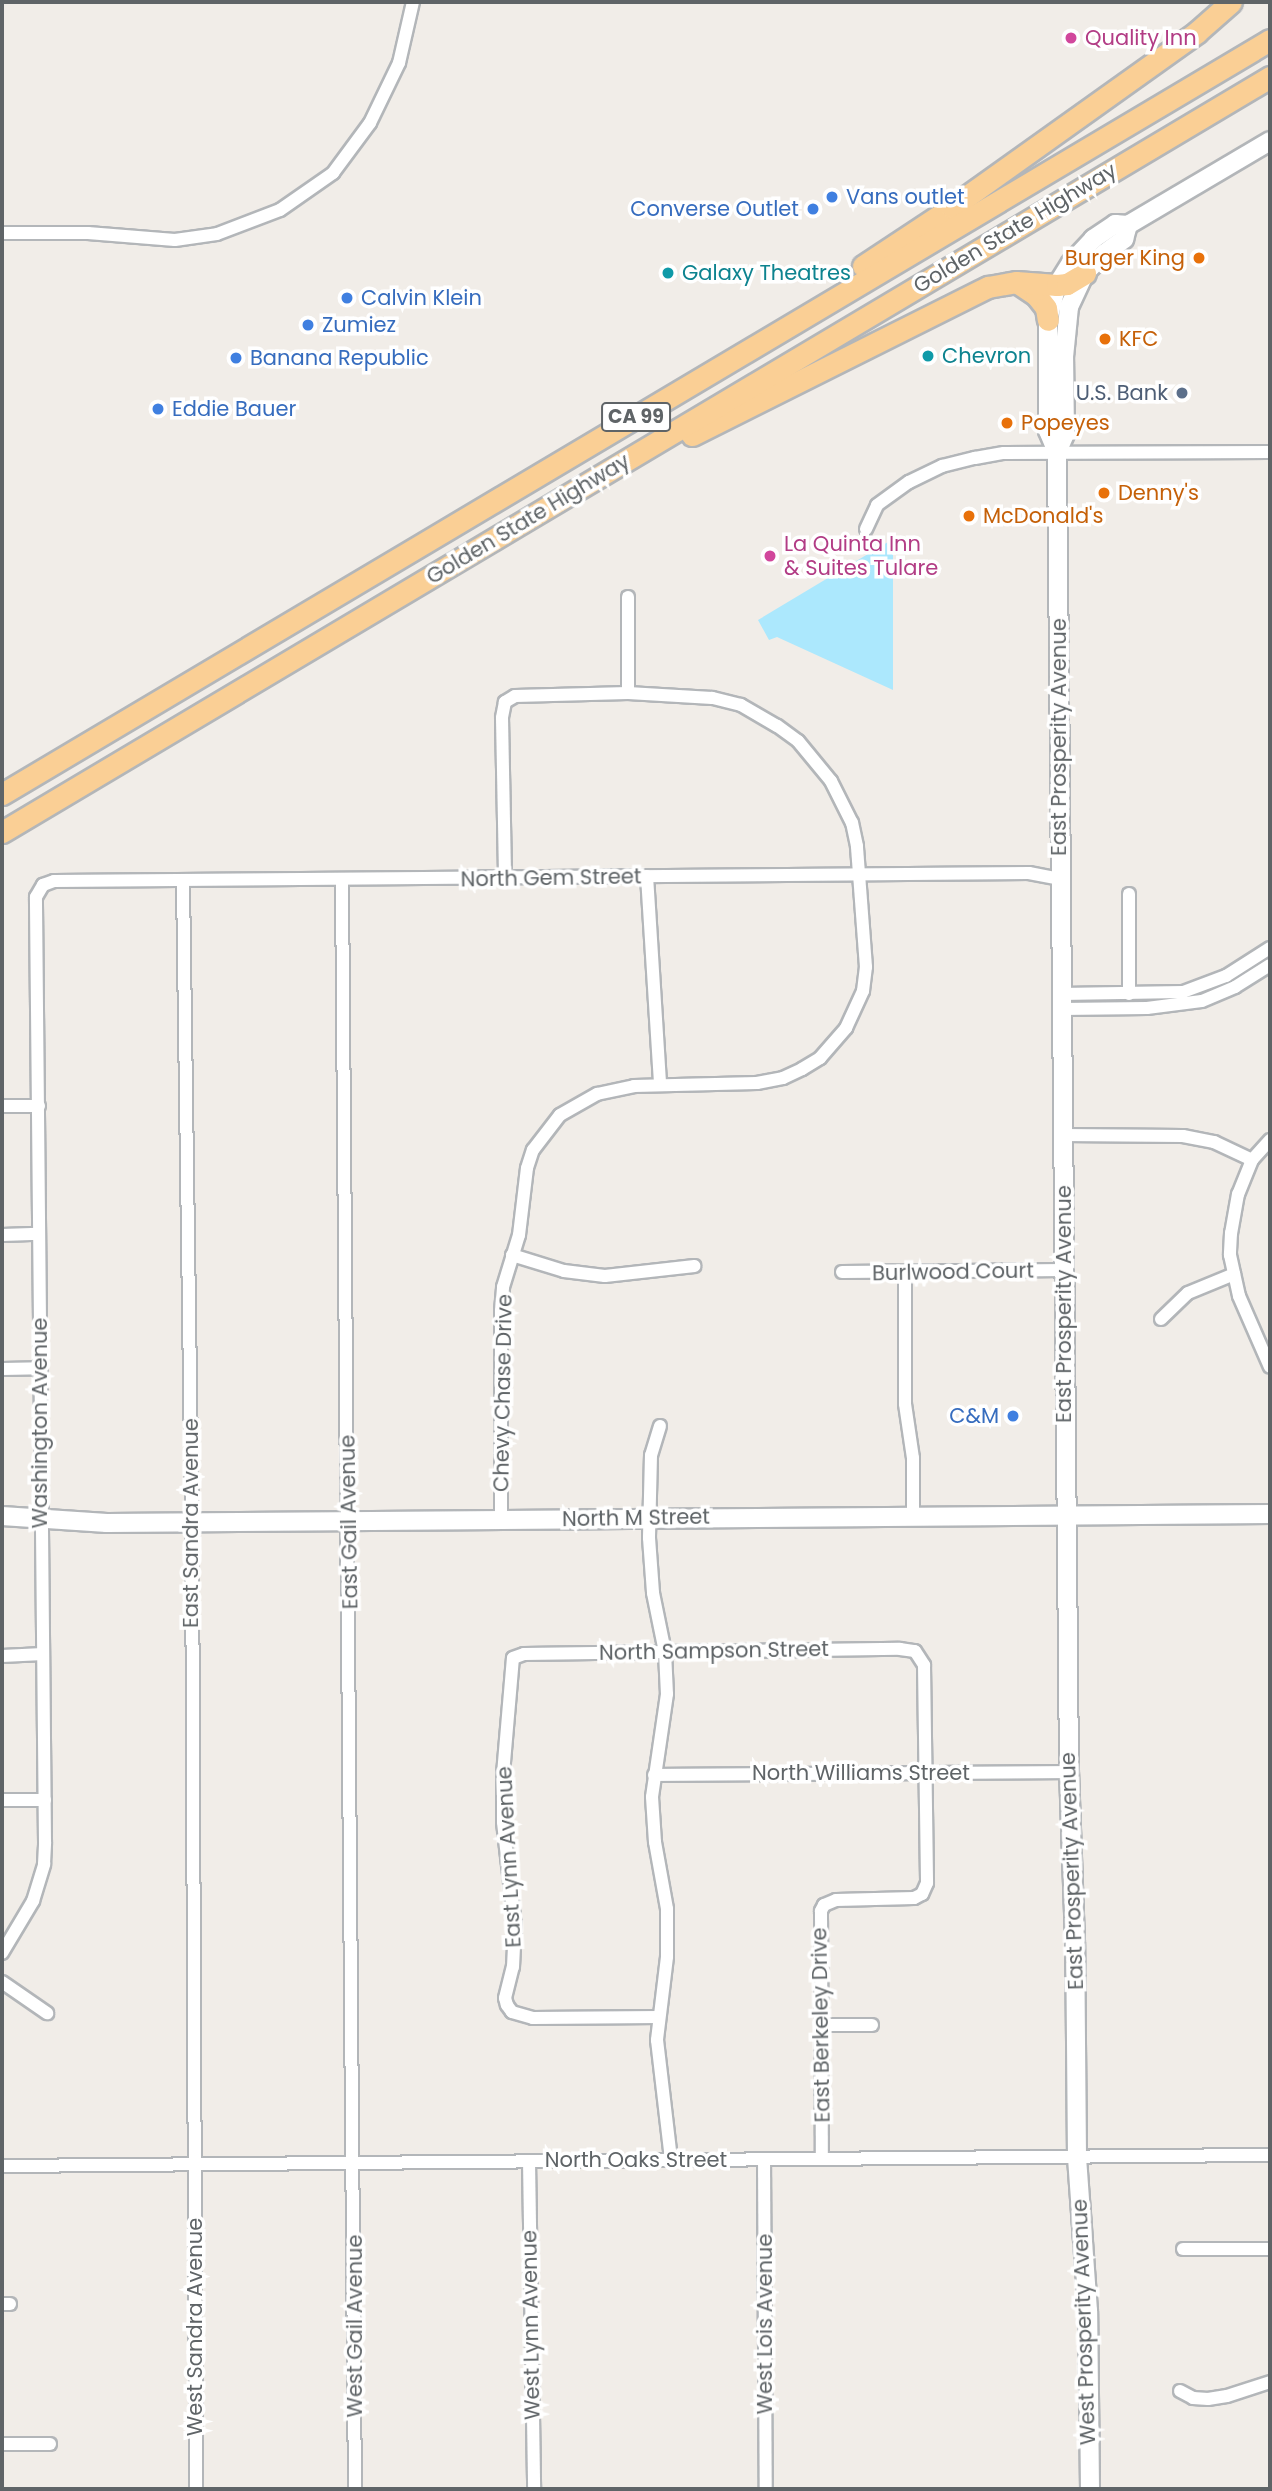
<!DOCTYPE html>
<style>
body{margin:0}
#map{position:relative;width:1272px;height:2491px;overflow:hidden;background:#f1ede8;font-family:Poppins,sans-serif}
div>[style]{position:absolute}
.water>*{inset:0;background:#ace8fd}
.roads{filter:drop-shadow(2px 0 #b3b6b9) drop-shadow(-2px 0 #b3b6b9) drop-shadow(0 2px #b3b6b9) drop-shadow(0 -2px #b3b6b9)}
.street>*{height:12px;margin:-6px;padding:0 6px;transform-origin:6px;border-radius:6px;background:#fff}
.secondary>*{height:18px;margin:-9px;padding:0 9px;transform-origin:9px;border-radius:9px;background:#fff}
.highway>*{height:21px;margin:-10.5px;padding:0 10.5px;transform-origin:10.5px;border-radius:10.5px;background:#facf95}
.dots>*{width:19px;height:19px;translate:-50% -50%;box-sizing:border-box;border:4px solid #fff;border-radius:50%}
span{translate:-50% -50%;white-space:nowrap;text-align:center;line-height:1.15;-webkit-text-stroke:7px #fff;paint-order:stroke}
.shield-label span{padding:2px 5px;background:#fff;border:2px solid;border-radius:5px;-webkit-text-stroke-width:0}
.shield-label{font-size:19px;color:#5f6467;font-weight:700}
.hotel-label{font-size:21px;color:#b23c85}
.left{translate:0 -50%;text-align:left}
.shop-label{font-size:21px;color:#366cbe}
.right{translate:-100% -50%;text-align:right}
.street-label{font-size:21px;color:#5f6467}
.food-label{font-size:21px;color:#c56008}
.culture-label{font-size:21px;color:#0d838f}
.service-label{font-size:21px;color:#4e5e75}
.frame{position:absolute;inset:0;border:4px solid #5f6467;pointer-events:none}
</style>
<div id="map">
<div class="water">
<div style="clip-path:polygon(893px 539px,893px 690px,777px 637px,769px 640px,758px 620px)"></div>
</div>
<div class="roads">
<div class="street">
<div style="left:2px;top:233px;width:86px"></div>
<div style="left:88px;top:233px;width:87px;rotate:4.6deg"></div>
<div style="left:175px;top:240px;width:42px;rotate:-8.1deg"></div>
<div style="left:217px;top:234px;width:67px;rotate:-20.9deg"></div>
<div style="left:280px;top:210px;width:65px;rotate:-34.9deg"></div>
<div style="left:333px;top:173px;width:62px;rotate:-53.5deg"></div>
<div style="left:370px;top:123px;width:67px;rotate:-64.2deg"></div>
<div style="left:399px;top:63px;width:63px;rotate:-77.1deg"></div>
<div style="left:866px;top:529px;width:26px;rotate:-65deg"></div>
<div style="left:877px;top:505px;width:39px;rotate:-36deg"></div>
<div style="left:909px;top:482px;width:37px;rotate:-26deg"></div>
<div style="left:942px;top:466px;width:34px;rotate:-14deg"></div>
<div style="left:975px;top:458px;width:29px;rotate:-10deg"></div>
<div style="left:1004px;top:453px;width:266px;rotate:-0.2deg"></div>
<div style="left:628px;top:597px;width:96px;rotate:90deg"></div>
<div style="left:647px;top:876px;width:209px;rotate:86.4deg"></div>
<div style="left:183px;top:881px;width:642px;rotate:89.2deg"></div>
<div style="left:192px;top:1523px;width:966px;rotate:89.76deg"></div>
<div style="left:342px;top:881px;width:1608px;rotate:89.54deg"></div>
<div style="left:1129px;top:894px;width:100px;rotate:90deg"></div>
<div style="left:1061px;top:994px;width:122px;rotate:-0.9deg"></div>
<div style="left:1183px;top:992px;width:46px;rotate:-20.4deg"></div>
<div style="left:1226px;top:976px;width:52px;rotate:-32.5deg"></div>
<div style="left:1061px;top:1009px;width:86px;rotate:-0.7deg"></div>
<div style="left:1147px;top:1008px;width:55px;rotate:-7.3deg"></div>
<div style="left:1202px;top:1001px;width:36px;rotate:-23deg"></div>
<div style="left:1235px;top:987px;width:41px;rotate:-32.2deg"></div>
<div style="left:2px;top:1106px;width:37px"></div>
<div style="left:1063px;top:1135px;width:120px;rotate:0.5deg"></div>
<div style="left:1183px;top:1136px;width:32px;rotate:11deg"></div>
<div style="left:1214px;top:1142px;width:42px;rotate:25.3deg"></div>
<div style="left:1270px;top:1140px;width:27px;rotate:132deg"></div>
<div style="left:1252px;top:1160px;width:37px;rotate:112deg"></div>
<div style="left:1238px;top:1194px;width:40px;rotate:100deg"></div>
<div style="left:1231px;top:1233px;width:22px;rotate:93deg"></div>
<div style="left:1230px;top:1255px;width:42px;rotate:77.6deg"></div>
<div style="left:1239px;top:1296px;width:77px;rotate:66.4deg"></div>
<div style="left:2px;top:1235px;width:37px;rotate:-2deg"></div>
<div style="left:512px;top:1255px;width:54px;rotate:17.1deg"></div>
<div style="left:564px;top:1271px;width:41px;rotate:7deg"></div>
<div style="left:605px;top:1276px;width:90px;rotate:-6.4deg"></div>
<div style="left:842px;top:1272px;width:222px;rotate:-0.5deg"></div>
<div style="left:905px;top:1273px;width:131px;rotate:90deg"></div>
<div style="left:905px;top:1404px;width:55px;rotate:81.6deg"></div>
<div style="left:913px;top:1458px;width:57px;rotate:90deg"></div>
<div style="left:1161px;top:1319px;width:37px;rotate:-44deg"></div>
<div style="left:1188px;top:1293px;width:50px;rotate:-22.4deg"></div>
<div style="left:2px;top:1369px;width:39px;rotate:-1deg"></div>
<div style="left:660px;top:1426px;width:30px;rotate:107deg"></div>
<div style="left:651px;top:1455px;width:83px;rotate:91.4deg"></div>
<div style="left:649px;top:1538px;width:55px;rotate:85.8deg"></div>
<div style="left:653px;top:1593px;width:60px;rotate:78.5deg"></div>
<div style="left:665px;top:1652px;width:42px;rotate:87.3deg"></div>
<div style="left:667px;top:1694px;width:104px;rotate:98.3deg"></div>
<div style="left:652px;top:1797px;width:45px;rotate:86.2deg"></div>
<div style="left:655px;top:1842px;width:68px;rotate:79.8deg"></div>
<div style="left:667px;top:1909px;width:48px;rotate:90deg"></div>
<div style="left:667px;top:1957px;width:84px;rotate:96.9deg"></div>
<div style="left:657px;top:2040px;width:120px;rotate:83.3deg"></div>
<div style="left:501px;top:1519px;width:208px;rotate:-90deg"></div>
<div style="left:501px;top:1311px;width:24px;rotate:-85deg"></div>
<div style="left:503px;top:1287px;width:54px;rotate:-72.9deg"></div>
<div style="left:519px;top:1235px;width:67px;rotate:-83.2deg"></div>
<div style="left:527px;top:1168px;width:19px;rotate:-72deg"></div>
<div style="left:533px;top:1150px;width:44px;rotate:-52.4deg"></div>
<div style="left:560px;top:1115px;width:43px;rotate:-29.6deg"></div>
<div style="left:597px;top:1094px;width:38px;rotate:-12deg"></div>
<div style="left:634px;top:1086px;width:123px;rotate:-1.4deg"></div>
<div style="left:757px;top:1083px;width:26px;rotate:-11deg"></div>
<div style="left:783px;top:1078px;width:21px;rotate:-25deg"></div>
<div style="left:802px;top:1069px;width:21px;rotate:-31deg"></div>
<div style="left:820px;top:1058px;width:40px;rotate:-49deg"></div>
<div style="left:846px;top:1028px;width:41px;rotate:-65.3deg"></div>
<div style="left:863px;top:991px;width:24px;rotate:-83deg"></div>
<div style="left:866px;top:967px;width:121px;rotate:-94.3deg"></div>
<div style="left:857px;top:846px;width:24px;rotate:-102deg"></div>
<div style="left:852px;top:823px;width:47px;rotate:-116.6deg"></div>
<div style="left:831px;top:781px;width:52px;rotate:-129.5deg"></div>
<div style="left:798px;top:741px;width:26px;rotate:-144deg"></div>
<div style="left:777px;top:726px;width:42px;rotate:-149.7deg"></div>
<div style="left:741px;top:705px;width:30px;rotate:-166deg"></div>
<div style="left:712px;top:698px;width:84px;rotate:-176.6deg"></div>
<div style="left:628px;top:693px;width:113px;rotate:178.5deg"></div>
<div style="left:515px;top:696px;width:12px;rotate:149deg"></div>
<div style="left:505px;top:702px;width:16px;rotate:101deg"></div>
<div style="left:502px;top:718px;width:160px;rotate:88.9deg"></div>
<div style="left:2px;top:1656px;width:41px;rotate:-2.8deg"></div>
<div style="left:654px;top:1775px;width:415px;rotate:-0.4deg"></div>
<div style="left:2px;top:1800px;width:43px"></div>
<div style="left:2px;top:1953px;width:61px;rotate:-59.2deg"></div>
<div style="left:33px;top:1901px;width:39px;rotate:-73deg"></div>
<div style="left:44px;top:1864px;width:22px;rotate:-87deg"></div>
<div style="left:45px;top:1842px;width:945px;rotate:-90.55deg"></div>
<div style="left:36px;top:897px;width:14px;rotate:-60deg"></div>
<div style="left:43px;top:885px;width:12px;rotate:-20deg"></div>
<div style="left:54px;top:881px;width:975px;rotate:-0.47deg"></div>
<div style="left:1029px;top:873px;width:32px;rotate:11deg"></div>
<div style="left:2px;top:1982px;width:55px;rotate:34.6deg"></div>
<div style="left:659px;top:2017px;width:126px;rotate:179.5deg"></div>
<div style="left:533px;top:2018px;width:22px;rotate:-164deg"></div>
<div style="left:512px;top:2012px;width:9px;rotate:-126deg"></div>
<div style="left:507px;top:2005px;width:7px;rotate:-106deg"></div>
<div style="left:505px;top:1998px;width:32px;rotate:-76deg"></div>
<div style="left:513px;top:1967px;width:41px;rotate:-87.2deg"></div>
<div style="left:515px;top:1926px;width:105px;rotate:-96.6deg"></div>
<div style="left:503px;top:1822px;width:48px;rotate:-90deg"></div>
<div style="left:503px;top:1774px;width:116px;rotate:-85.1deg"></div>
<div style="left:513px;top:1658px;width:12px;rotate:-20deg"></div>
<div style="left:524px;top:1654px;width:376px;rotate:-0.8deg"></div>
<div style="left:900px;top:1649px;width:15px;rotate:8deg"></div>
<div style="left:915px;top:1651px;width:17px;rotate:57deg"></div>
<div style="left:924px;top:1665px;width:218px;rotate:89.2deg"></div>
<div style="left:927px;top:1883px;width:12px;rotate:114deg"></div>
<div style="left:922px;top:1894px;width:9px;rotate:153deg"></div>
<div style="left:914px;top:1898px;width:78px;rotate:178.5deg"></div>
<div style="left:836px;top:1900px;width:13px;rotate:157deg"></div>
<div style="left:824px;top:1905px;width:7px;rotate:117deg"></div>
<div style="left:821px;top:1911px;width:247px;rotate:89.8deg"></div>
<div style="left:822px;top:2025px;width:50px"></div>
<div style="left:764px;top:2159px;width:330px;rotate:89.7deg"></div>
<div style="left:529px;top:2161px;width:328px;rotate:89.1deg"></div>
<div style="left:2px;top:2166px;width:1268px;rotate:-0.5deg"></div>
<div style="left:1183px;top:2249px;width:87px"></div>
<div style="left:2px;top:2304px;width:8px"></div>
<div style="left:1180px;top:2391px;width:15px;rotate:28deg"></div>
<div style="left:1193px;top:2398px;width:15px;rotate:4deg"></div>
<div style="left:1208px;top:2399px;width:19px;rotate:-9deg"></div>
<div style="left:1227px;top:2396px;width:45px;rotate:-18deg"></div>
<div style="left:2px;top:2444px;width:48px"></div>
</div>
<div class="secondary">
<div style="left:1057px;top:452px;width:20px;rotate:-66deg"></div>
<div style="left:1065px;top:434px;width:77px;rotate:-90.7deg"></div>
<div style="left:1064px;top:357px;width:50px;rotate:-84.3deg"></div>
<div style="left:1069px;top:307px;width:38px;rotate:-65deg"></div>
<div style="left:1085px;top:273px;width:28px;rotate:-45deg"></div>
<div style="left:1105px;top:253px;width:24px;rotate:-36deg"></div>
<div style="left:1124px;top:239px;width:15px;rotate:-74deg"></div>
<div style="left:2px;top:1516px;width:105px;rotate:3.8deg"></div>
<div style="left:107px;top:1523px;width:1163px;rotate:-0.44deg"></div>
<div style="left:1090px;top:2489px;width:178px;rotate:-90.6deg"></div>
<div style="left:1088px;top:2311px;width:155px;rotate:-94.1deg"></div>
<div style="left:1077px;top:2156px;width:214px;rotate:-90.5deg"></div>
<div style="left:1075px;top:1942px;width:170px;rotate:-92deg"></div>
<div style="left:1069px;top:1772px;width:1320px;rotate:-90.52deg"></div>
<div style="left:1057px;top:452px;width:23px;rotate:-113deg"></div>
<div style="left:1048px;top:431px;width:111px;rotate:-90deg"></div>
<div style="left:1048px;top:320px;width:36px;rotate:-76deg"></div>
<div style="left:1057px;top:285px;width:26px;rotate:-58deg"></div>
<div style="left:1071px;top:263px;width:33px;rotate:-47deg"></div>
<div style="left:1093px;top:239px;width:27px;rotate:-34deg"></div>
<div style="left:1115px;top:224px;width:13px;rotate:4deg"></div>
<div style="left:1128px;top:225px;width:165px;rotate:-30.6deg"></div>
</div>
<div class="highway">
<div style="left:863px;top:266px;width:107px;rotate:-33.5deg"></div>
<div style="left:952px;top:207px;width:301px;rotate:-35.5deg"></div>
<div style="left:1197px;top:32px;width:45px;rotate:-41.4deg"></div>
<div style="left:1018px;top:283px;width:22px;rotate:34deg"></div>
<div style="left:1036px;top:295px;width:16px;rotate:52deg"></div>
<div style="left:1046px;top:308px;width:12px;rotate:81deg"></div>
<div style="left:692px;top:435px;width:331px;rotate:-26.6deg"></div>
<div style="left:988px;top:287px;width:28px;rotate:-10deg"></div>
<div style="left:1016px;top:282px;width:41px;rotate:4.2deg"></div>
<div style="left:1057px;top:285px;width:10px;rotate:-6deg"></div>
<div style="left:1067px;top:284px;width:21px;rotate:-31deg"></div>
<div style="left:2px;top:794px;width:1475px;rotate:-30.74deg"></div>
<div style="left:2px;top:832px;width:1476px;rotate:-30.77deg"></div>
</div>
</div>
<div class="dots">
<div style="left:1071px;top:38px;background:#d1479c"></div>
<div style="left:832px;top:197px;background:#3f7fe0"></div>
<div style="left:813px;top:209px;background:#3f7fe0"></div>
<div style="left:1199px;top:258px;background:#e8710a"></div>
<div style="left:668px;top:273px;background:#0f9aa8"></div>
<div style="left:347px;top:298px;background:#3f7fe0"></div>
<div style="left:308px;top:325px;background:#3f7fe0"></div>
<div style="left:1105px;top:339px;background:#e8710a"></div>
<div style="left:928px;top:356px;background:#0f9aa8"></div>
<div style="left:236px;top:358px;background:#3f7fe0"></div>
<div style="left:1182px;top:393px;background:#5c6f8a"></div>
<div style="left:158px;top:409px;background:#3f7fe0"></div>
<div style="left:1007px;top:423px;background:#e8710a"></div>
<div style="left:1104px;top:493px;background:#e8710a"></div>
<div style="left:969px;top:516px;background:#e8710a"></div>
<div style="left:770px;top:556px;background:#d1479c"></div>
<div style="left:1013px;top:1416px;background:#3f7fe0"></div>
</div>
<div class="shield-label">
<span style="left:636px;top:417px">CA 99</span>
</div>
<div class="hotel-label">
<span class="left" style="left:1085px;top:38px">Quality Inn</span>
<span class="left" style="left:784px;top:556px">La Quinta Inn<br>&amp; Suites Tulare</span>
</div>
<div class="shop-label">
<span class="left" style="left:846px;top:197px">Vans outlet</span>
<span class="right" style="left:799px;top:209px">Converse Outlet</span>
<span class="left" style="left:361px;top:298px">Calvin Klein</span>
<span class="left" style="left:322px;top:325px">Zumiez</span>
<span class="left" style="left:250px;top:358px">Banana Republic</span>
<span class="left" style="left:172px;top:409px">Eddie Bauer</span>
<span class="right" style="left:999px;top:1416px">C&amp;M</span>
</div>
<div class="street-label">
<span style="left:1015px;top:228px;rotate:-31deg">Golden State Highway</span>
<span style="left:528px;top:519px;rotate:-31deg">Golden State Highway</span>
<span style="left:1059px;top:737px;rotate:-90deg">East Prosperity Avenue</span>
<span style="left:551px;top:878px;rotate:-1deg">North Gem Street</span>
<span style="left:953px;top:1272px;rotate:-1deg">Burlwood Court</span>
<span style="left:1064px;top:1304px;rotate:-90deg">East Prosperity Avenue</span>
<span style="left:503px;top:1393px;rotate:-89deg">Chevy Chase Drive</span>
<span style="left:40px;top:1423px;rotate:-90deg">Washington Avenue</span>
<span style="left:636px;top:1518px;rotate:-1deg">North M Street</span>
<span style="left:349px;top:1522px;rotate:-91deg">East Gail Avenue</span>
<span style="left:191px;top:1523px;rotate:-90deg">East Sandra Avenue</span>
<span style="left:714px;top:1651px;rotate:-1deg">North Sampson Street</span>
<span style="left:861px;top:1773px">North Williams Street</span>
<span style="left:509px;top:1857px;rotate:-93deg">East Lynn Avenue</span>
<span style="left:1072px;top:1871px;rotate:-92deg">East Prosperity Avenue</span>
<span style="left:821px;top:2025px;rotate:-91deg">East Berkeley Drive</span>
<span style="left:636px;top:2160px">North Oaks Street</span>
<span style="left:1084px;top:2322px;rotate:-92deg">West Prosperity Avenue</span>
<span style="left:765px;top:2324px;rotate:-90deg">West Lois Avenue</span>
<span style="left:531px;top:2325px;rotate:-91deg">West Lynn Avenue</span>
<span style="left:355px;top:2326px;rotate:-90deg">West Gail Avenue</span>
<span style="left:195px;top:2327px;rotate:-90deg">West Sandra Avenue</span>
</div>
<div class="food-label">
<span class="right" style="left:1185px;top:258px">Burger King</span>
<span class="left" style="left:1119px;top:339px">KFC</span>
<span class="left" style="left:1021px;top:423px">Popeyes</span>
<span class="left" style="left:1118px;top:493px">Denny's</span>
<span class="left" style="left:983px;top:516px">McDonald's</span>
</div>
<div class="culture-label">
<span class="left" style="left:682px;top:273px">Galaxy Theatres</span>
<span class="left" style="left:942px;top:356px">Chevron</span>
</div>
<div class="service-label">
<span class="right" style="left:1168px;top:393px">U.S. Bank</span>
</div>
<div class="frame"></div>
</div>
